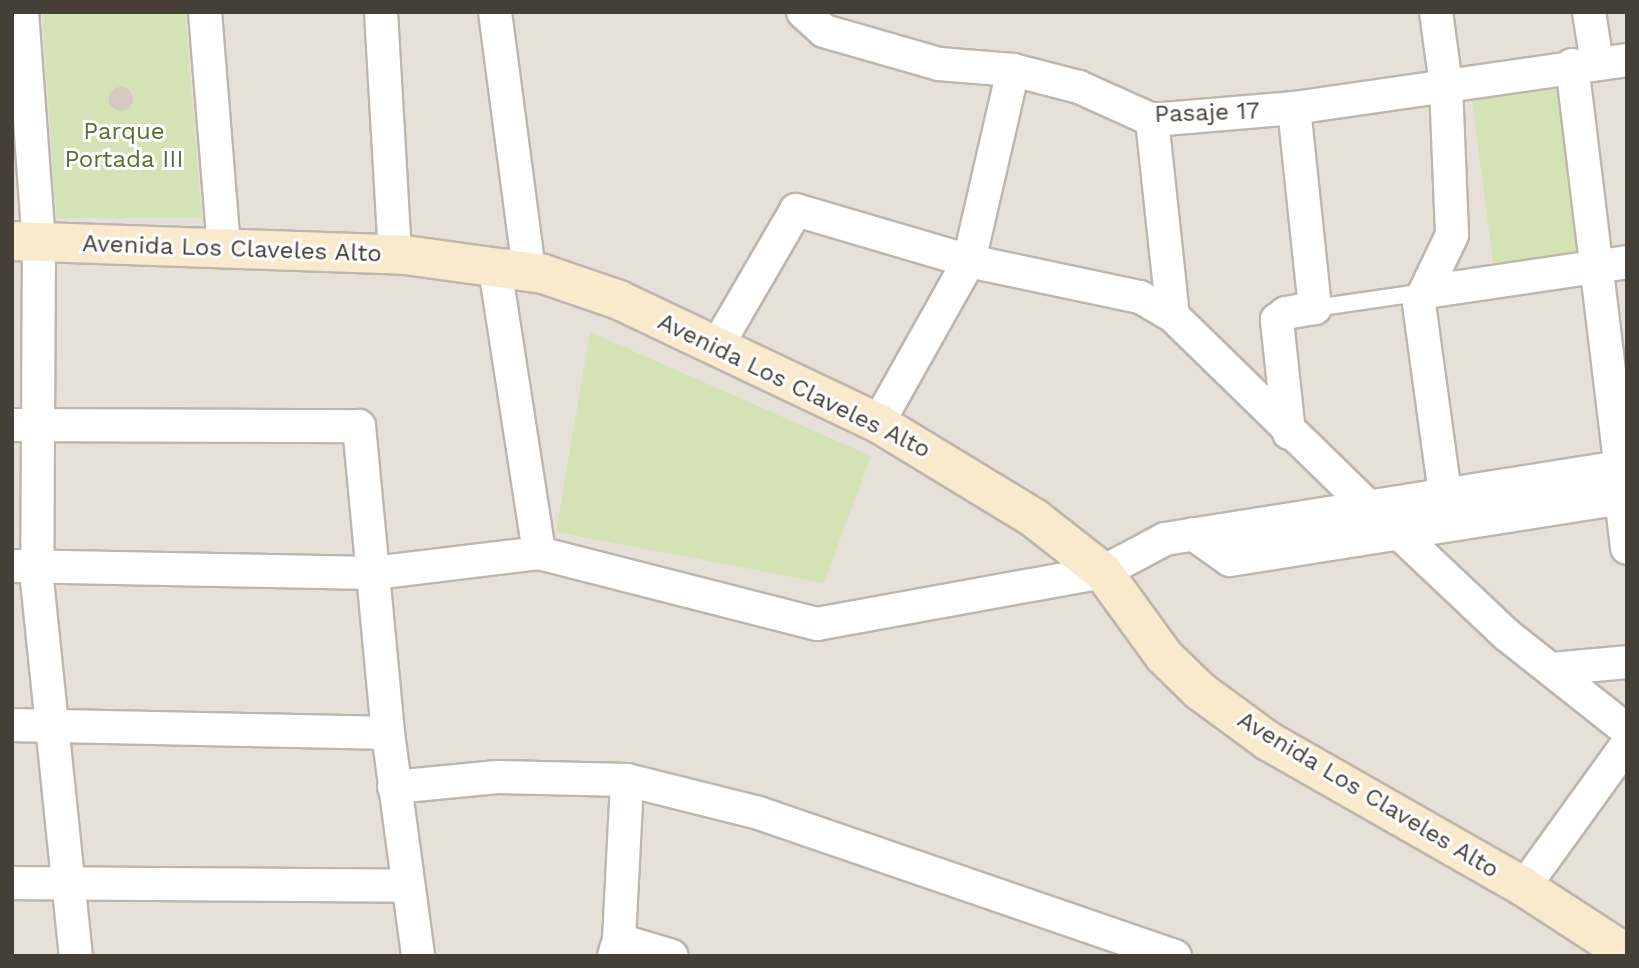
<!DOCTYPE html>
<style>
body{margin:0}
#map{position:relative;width:1639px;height:968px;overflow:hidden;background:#f3efe9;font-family:"Work Sans",sans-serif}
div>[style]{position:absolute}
.residential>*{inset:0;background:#e6e0d8}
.green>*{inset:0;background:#d4e3b6}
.building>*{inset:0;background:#d4cac0}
.round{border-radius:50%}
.roads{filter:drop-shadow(2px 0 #beb6ad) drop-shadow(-2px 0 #beb6ad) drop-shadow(0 2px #beb6ad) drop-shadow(0 -2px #beb6ad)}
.lane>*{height:16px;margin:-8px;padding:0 8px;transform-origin:8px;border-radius:8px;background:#fff}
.street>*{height:32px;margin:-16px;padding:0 16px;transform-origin:16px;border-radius:16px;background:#fff}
.secondary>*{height:38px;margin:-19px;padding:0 19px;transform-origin:19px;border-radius:19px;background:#f9eacd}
span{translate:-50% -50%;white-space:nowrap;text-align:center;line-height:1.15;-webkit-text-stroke:6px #fff;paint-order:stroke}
.street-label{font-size:24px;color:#463f38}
.park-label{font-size:24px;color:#517231}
.frame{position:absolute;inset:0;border:14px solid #463f38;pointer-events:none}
</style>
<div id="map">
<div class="residential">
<div style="clip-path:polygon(12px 12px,1627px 12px,1627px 956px,12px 956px)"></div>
</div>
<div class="green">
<div style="clip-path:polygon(42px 12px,185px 12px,202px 218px,56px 218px)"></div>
<div style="clip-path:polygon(1561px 80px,1584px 267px,1495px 278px,1471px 92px)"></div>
<div style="clip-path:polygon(590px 332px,871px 456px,824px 583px,556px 532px)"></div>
</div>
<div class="building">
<div class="round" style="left:109px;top:87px;width:24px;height:24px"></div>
</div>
<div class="roads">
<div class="lane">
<div style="left:1315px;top:308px;width:111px;rotate:-8.3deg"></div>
</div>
<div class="street">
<div style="left:22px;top:12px;width:231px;rotate:85.8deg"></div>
<div style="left:39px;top:242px;width:338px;rotate:90.3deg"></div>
<div style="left:37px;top:580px;width:378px;rotate:84.1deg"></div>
<div style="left:205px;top:12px;width:237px;rotate:85.4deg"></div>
<div style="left:381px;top:12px;width:242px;rotate:86.7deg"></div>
<div style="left:495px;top:12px;width:262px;rotate:82.5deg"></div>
<div style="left:803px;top:12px;width:28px;rotate:42deg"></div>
<div style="left:824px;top:31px;width:120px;rotate:16deg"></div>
<div style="left:939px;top:64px;width:74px;rotate:4.6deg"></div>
<div style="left:1013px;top:70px;width:68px;rotate:14.4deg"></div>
<div style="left:1079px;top:87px;width:80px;rotate:24.3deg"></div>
<div style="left:1152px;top:120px;width:143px;rotate:-4.8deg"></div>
<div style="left:1294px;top:108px;width:336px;rotate:-8.2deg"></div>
<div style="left:1436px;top:12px;width:74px;rotate:82.2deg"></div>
<div style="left:1446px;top:85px;width:150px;rotate:87.7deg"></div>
<div style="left:1452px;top:235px;width:76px;rotate:115.6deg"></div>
<div style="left:1419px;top:304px;width:222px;rotate:82.2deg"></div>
<div style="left:1589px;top:12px;width:52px;rotate:81.1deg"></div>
<div style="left:1572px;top:65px;width:405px;rotate:83.1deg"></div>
<div style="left:1152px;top:120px;width:197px;rotate:83.9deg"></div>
<div style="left:495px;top:268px;width:288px;rotate:81.2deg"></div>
<div style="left:1425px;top:292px;width:204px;rotate:-8.4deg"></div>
<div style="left:717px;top:346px;width:157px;rotate:-59.8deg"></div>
<div style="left:796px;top:210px;width:180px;rotate:16.4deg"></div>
<div style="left:969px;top:261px;width:175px;rotate:11.9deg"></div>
<div style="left:1140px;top:297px;width:38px;rotate:30deg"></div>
<div style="left:1173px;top:316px;width:271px;rotate:44.3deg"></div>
<div style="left:878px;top:423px;width:186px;rotate:-60.7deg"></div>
<div style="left:969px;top:261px;width:196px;rotate:-77deg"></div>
<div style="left:12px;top:425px;width:347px;rotate:0.2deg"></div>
<div style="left:359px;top:426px;width:308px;rotate:84.6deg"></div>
<div style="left:388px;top:733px;width:225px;rotate:82.3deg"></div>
<div style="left:1289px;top:433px;width:114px;rotate:-96.1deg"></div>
<div style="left:1277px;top:320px;width:11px;rotate:-38deg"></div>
<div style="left:1286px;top:313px;width:29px;rotate:-10deg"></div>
<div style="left:1315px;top:308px;width:201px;rotate:-96deg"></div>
<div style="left:1621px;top:497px;width:51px;rotate:83.3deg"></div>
<div style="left:1398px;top:532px;width:150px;rotate:43.4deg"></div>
<div style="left:1507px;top:635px;width:153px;rotate:38.4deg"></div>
<div style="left:1193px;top:534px;width:45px;rotate:35.1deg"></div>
<div style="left:1230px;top:560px;width:402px;rotate:-9deg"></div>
<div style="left:12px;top:566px;width:362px;rotate:1.1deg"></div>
<div style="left:374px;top:573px;width:166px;rotate:-6.9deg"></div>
<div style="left:539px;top:553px;width:287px;rotate:14.3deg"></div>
<div style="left:817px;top:624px;width:291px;rotate:-10.3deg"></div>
<div style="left:1103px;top:572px;width:70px;rotate:-28deg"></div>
<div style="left:1165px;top:539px;width:468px;rotate:-9deg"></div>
<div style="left:1552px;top:669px;width:75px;rotate:-5.3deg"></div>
<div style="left:12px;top:725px;width:376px;rotate:1.2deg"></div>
<div style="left:394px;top:787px;width:104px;rotate:-5.5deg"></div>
<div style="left:498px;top:777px;width:129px;rotate:1.3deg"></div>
<div style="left:627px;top:780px;width:136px;rotate:14deg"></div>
<div style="left:759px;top:813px;width:440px;rotate:19deg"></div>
<div style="left:12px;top:883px;width:395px;rotate:0.4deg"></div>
<div style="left:1524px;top:887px;width:176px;rotate:-54.2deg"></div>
<div style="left:619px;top:940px;width:55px;rotate:16.8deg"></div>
<div style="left:614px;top:956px;width:17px;rotate:-73deg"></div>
<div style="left:619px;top:940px;width:160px;rotate:-87.1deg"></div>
</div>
<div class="secondary">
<div style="left:12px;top:241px;width:393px;rotate:2deg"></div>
<div style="left:405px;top:255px;width:139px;rotate:7.8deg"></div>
<div style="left:543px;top:274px;width:80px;rotate:18.9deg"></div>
<div style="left:619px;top:300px;width:287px;rotate:25.4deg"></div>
<div style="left:878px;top:423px;width:183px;rotate:31.3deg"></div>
<div style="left:1034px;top:518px;width:88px;rotate:38deg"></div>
<div style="left:1103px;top:572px;width:104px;rotate:54deg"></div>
<div style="left:1164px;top:656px;width:50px;rotate:44.2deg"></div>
<div style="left:1200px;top:691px;width:84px;rotate:36.3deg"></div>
<div style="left:1268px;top:741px;width:295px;rotate:29.7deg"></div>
<div style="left:1524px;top:887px;width:123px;rotate:33deg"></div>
</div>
</div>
<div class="street-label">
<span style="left:1207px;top:113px;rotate:-2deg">Pasaje 17</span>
<span style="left:232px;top:249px;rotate:2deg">Avenida Los Claveles Alto</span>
<span style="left:794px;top:386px;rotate:26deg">Avenida Los Claveles Alto</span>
<span style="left:1368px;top:795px;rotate:31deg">Avenida Los Claveles Alto</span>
</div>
<div class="park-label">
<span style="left:124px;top:146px">Parque<br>Portada III</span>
</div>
<div class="frame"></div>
</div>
